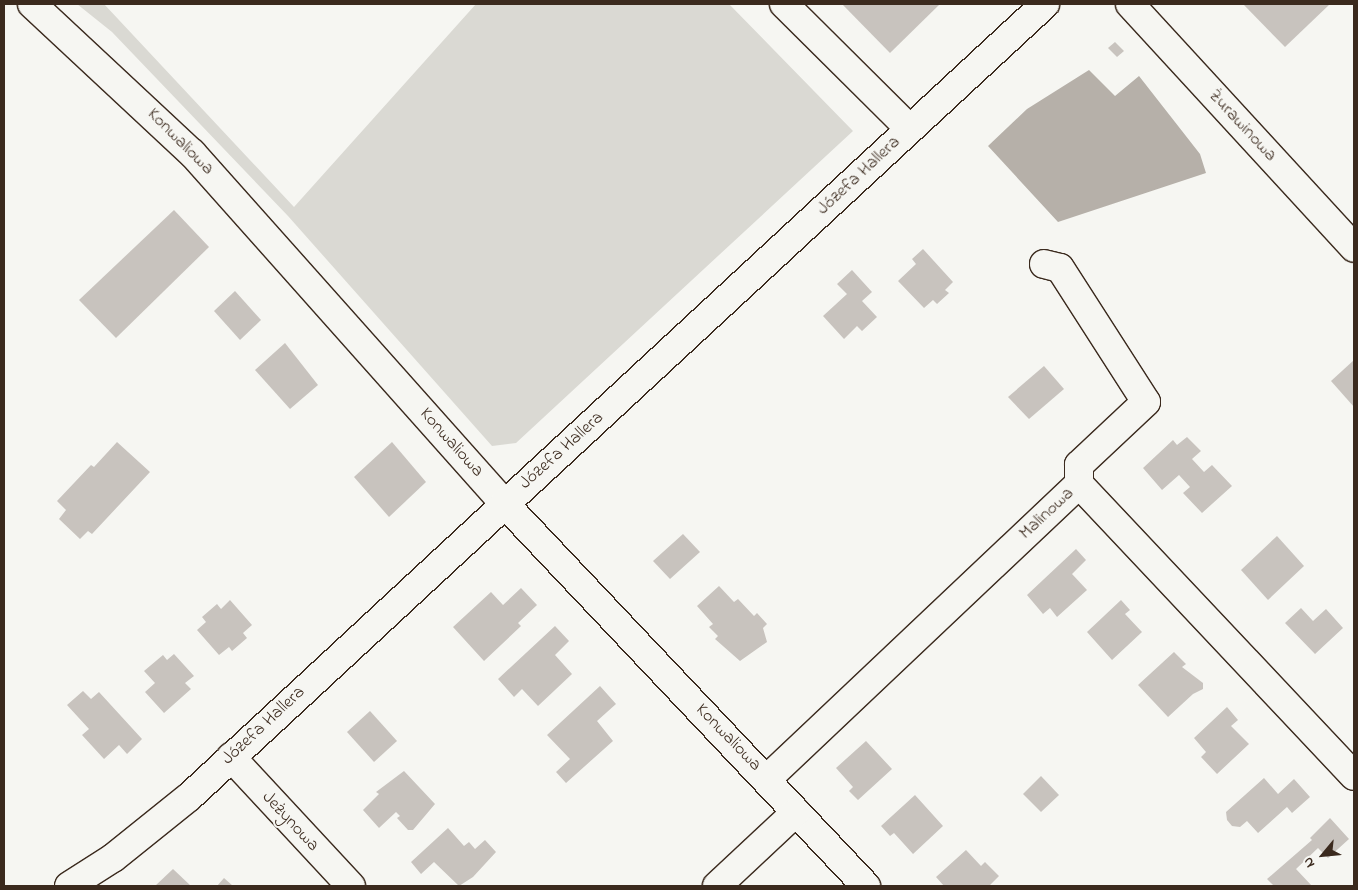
<!DOCTYPE html>
<meta charset="utf-8">
<style>
body{margin:0}
#map{position:relative;width:1358px;height:890px;overflow:hidden;background:#f6f6f2;font-family:"Indie Flower",sans-serif}
div>[style]{position:absolute}
.green>*{inset:0;background:#dad9d3}
.water>*{inset:0;background:#b6b0a9}
.building>*{inset:0;background:#c8c3be}
.roads{filter:drop-shadow(1px 0 #3b2a1e) drop-shadow(-1px 0 #3b2a1e) drop-shadow(0 1px #3b2a1e) drop-shadow(0 -1px #3b2a1e)}
.minor>*{height:28px;margin:-14px;padding:0 14px;transform-origin:14px;border-radius:14px;background:#f6f6f2}
span{translate:-50% -50%;white-space:nowrap;text-align:center;line-height:1.15;-webkit-text-stroke:4px #f6f6f2;paint-order:stroke}
.street-label{font-size:18px;color:#3b2a1e}
.frame{position:absolute;inset:0;border:5px solid #3b2a1e;pointer-events:none}
.north{position:absolute;left:1298px;top:830px;width:50px;height:50px;-webkit-text-stroke:4px #f6f6f2;paint-order:stroke;rotate:242deg;font-size:14px;font-weight:700;line-height:20px;text-align:center;color:#3b2a1e}
.north::after{content:'';display:block;margin:auto;width:18px;height:22px;background:#3b2a1e;clip-path:polygon(50% 0,100% 100%,50% 72%,0 100%)}
</style>
<div id="map">
<div class="green">
<div style="clip-path:polygon(77px 4px,104px 4px,294px 207px,476px 4px,729px 4px,853px 131px,516px 443px,492px 446px,288px 216px,112px 32px)"></div>
</div>
<div class="water">
<div style="clip-path:polygon(1089px 70px,1115px 96px,1139px 76px,1200px 154px,1206px 173px,1058px 222px,988px 146px,1027px 109px)"></div>
</div>
<div class="building">
<div style="clip-path:polygon(842px 4px,940px 4px,890px 53px)"></div>
<div style="clip-path:polygon(1243px 4px,1330px 4px,1285px 47px)"></div>
<div style="clip-path:polygon(1115px 42px,1124px 51px,1117px 57px,1108px 48px)"></div>
<div style="clip-path:polygon(174px 210px,209px 247px,116px 338px,79px 300px)"></div>
<div style="clip-path:polygon(923px 249px,953px 282px,945px 290px,949px 293px,937px 304px,933px 300px,924px 308px,898px 281px,916px 264px,912px 259px)"></div>
<div style="clip-path:polygon(852px 270px,872px 292px,862px 301px,877px 317px,862px 331px,857px 326px,844px 339px,823px 316px,847px 294px,837px 284px)"></div>
<div style="clip-path:polygon(235px 291px,261px 320px,240px 340px,214px 311px)"></div>
<div style="clip-path:polygon(285px 343px,318px 385px,290px 409px,255px 370px)"></div>
<div style="clip-path:polygon(1354px 360px,1354px 407px,1331px 381px)"></div>
<div style="clip-path:polygon(1044px 366px,1064px 389px,1029px 419px,1008px 397px)"></div>
<div style="clip-path:polygon(1187px 437px,1201px 451px,1192px 459px,1204px 472px,1212px 465px,1232px 486px,1202px 513px,1183px 493px,1190px 487px,1179px 475px,1162px 490px,1143px 468px,1173px 440px,1177px 445px)"></div>
<div style="clip-path:polygon(117px 442px,150px 472px,92px 534px,88px 531px,80px 539px,59px 519px,66px 510px,57px 501px,91px 465px,94px 467px)"></div>
<div style="clip-path:polygon(392px 442px,426px 482px,389px 517px,354px 477px)"></div>
<div style="clip-path:polygon(683px 534px,700px 552px,670px 579px,653px 561px)"></div>
<div style="clip-path:polygon(1277px 536px,1304px 566px,1268px 600px,1241px 570px)"></div>
<div style="clip-path:polygon(1076px 549px,1086px 560px,1072px 574px,1087px 590px,1057px 617px,1050px 608px,1043px 614px,1027px 595px)"></div>
<div style="clip-path:polygon(719px 586px,734px 602px,738px 599px,754px 616px,757px 613px,767px 624px,763px 628px,767px 642px,740px 661px,715px 639px,718px 636px,709px 627px,713px 624px,697px 606px)"></div>
<div style="clip-path:polygon(521px 588px,537px 605px,518px 623px,521px 626px,484px 661px,453px 627px,491px 592px,503px 605px)"></div>
<div style="clip-path:polygon(230px 600px,252px 625px,243px 633px,247px 638px,232px 651px,229px 647px,219px 655px,197px 630px,206px 622px,202px 617px,217px 604px,221px 609px)"></div>
<div style="clip-path:polygon(1121px 600px,1130px 610px,1125px 614px,1142px 632px,1112px 660px,1087px 632px)"></div>
<div style="clip-path:polygon(1301px 608px,1313px 621px,1326px 609px,1343px 628px,1315px 654px,1285px 623px)"></div>
<div style="clip-path:polygon(555px 626px,569px 641px,555px 655px,572px 674px,538px 706px,522px 689px,514px 697px,498px 679px)"></div>
<div style="clip-path:polygon(1174px 652px,1186px 664px,1182px 667px,1203px 683px,1203px 689px,1193px 694px,1168px 717px,1138px 685px)"></div>
<div style="clip-path:polygon(174px 654px,194px 676px,185px 683px,191px 689px,164px 713px,145px 692px,155px 683px,144px 671px,163px 655px,167px 660px)"></div>
<div style="clip-path:polygon(600px 686px,616px 704px,597px 721px,613px 741px,566px 783px,556px 772px,570px 759px,547px 735px)"></div>
<div style="clip-path:polygon(83px 691px,91px 699px,99px 692px,142px 739px,127px 754px,119px 745px,104px 759px,82px 735px,89px 729px,67px 705px)"></div>
<div style="clip-path:polygon(1227px 707px,1238px 720px,1231px 726px,1249px 744px,1217px 774px,1201px 757px,1206px 752px,1194px 738px)"></div>
<div style="clip-path:polygon(370px 711px,397px 741px,374px 762px,347px 732px)"></div>
<div style="clip-path:polygon(866px 741px,892px 769px,858px 800px,849px 791px,853px 787px,836px 768px)"></div>
<div style="clip-path:polygon(404px 771px,435px 804px,413px 830px,408px 830px,397px 818px,400px 816px,396px 812px,379px 828px,363px 810px,379px 794px,376px 792px)"></div>
<div style="clip-path:polygon(1041px 776px,1059px 795px,1041px 812px,1023px 794px)"></div>
<div style="clip-path:polygon(1264px 778px,1278px 794px,1294px 779px,1310px 797px,1292px 813px,1287px 807px,1258px 833px,1247px 821px,1240px 827px,1232px 826px,1227px 820px,1226px 812px)"></div>
<div style="clip-path:polygon(915px 795px,943px 826px,913px 854px,894px 833px,890px 836px,881px 826px)"></div>
<div style="clip-path:polygon(1330px 818px,1349px 839px,1328px 858px,1318px 848px,1296px 869px,1312px 886px,1274px 886px,1267px 879px,1312px 840px,1310px 838px)"></div>
<div style="clip-path:polygon(448px 828px,464px 846px,469px 842px,475px 849px,485px 840px,496px 852px,473px 877px,459px 886px,434px 862px,421px 874px,411px 862px)"></div>
<div style="clip-path:polygon(966px 850px,981px 866px,985px 862px,999px 876px,989px 886px,944px 886px,936px 877px)"></div>
<div style="clip-path:polygon(173px 869px,191px 886px,155px 886px)"></div>
<div style="clip-path:polygon(224px 878px,233px 886px,217px 886px)"></div>
</div>
<div class="roads">
<div class="minor">
<div style="left:32px;top:4px;width:219px;rotate:43deg"></div>
<div style="left:192px;top:153px;width:469px;rotate:48.3deg"></div>
<div style="left:504px;top:503px;width:527px;rotate:46.61deg"></div>
<div style="left:784px;top:4px;width:177px;rotate:44.8deg"></div>
<div style="left:1130px;top:4px;width:331px;rotate:47.4deg"></div>
<div style="left:1044px;top:264px;width:16px;rotate:14deg"></div>
<div style="left:1060px;top:268px;width:159px;rotate:57.3deg"></div>
<div style="left:1146px;top:402px;width:92px;rotate:136.8deg"></div>
<div style="left:1079px;top:465px;width:19px;rotate:90deg"></div>
<div style="left:231px;top:757px;width:176px;rotate:47.1deg"></div>
<div style="left:767px;top:779px;width:429px;rotate:-43.4deg"></div>
<div style="left:1079px;top:484px;width:401px;rotate:46.7deg"></div>
<div style="left:69px;top:886px;width:52px;rotate:-32.5deg"></div>
<div style="left:113px;top:858px;width:97px;rotate:-38.8deg"></div>
<div style="left:189px;top:797px;width:1167px;rotate:-42.81deg"></div>
<div style="left:717px;top:886px;width:108px;rotate:-43.1deg"></div>
</div>
</div>
<div class="street-label">
<span style="left:1242px;top:126px;rotate:47deg">Żurawinowa</span>
<span style="left:180px;top:142px;rotate:45deg">Konwaliowa</span>
<span style="left:859px;top:176px;rotate:-43deg">Józefa Hallera</span>
<span style="left:451px;top:443px;rotate:48deg">Konwaliowa</span>
<span style="left:562px;top:451px;rotate:-42deg">Józefa Hallera</span>
<span style="left:1047px;top:514px;rotate:-43deg">Malinowa</span>
<span style="left:264px;top:726px;rotate:-43deg">Józefa Hallera</span>
<span style="left:728px;top:738px;rotate:46deg">Konwaliowa</span>
<span style="left:290px;top:822px;rotate:47deg">Jeżynowa</span>
</div>
<div class="frame"></div>
<div class="north">N</div>
</div>
